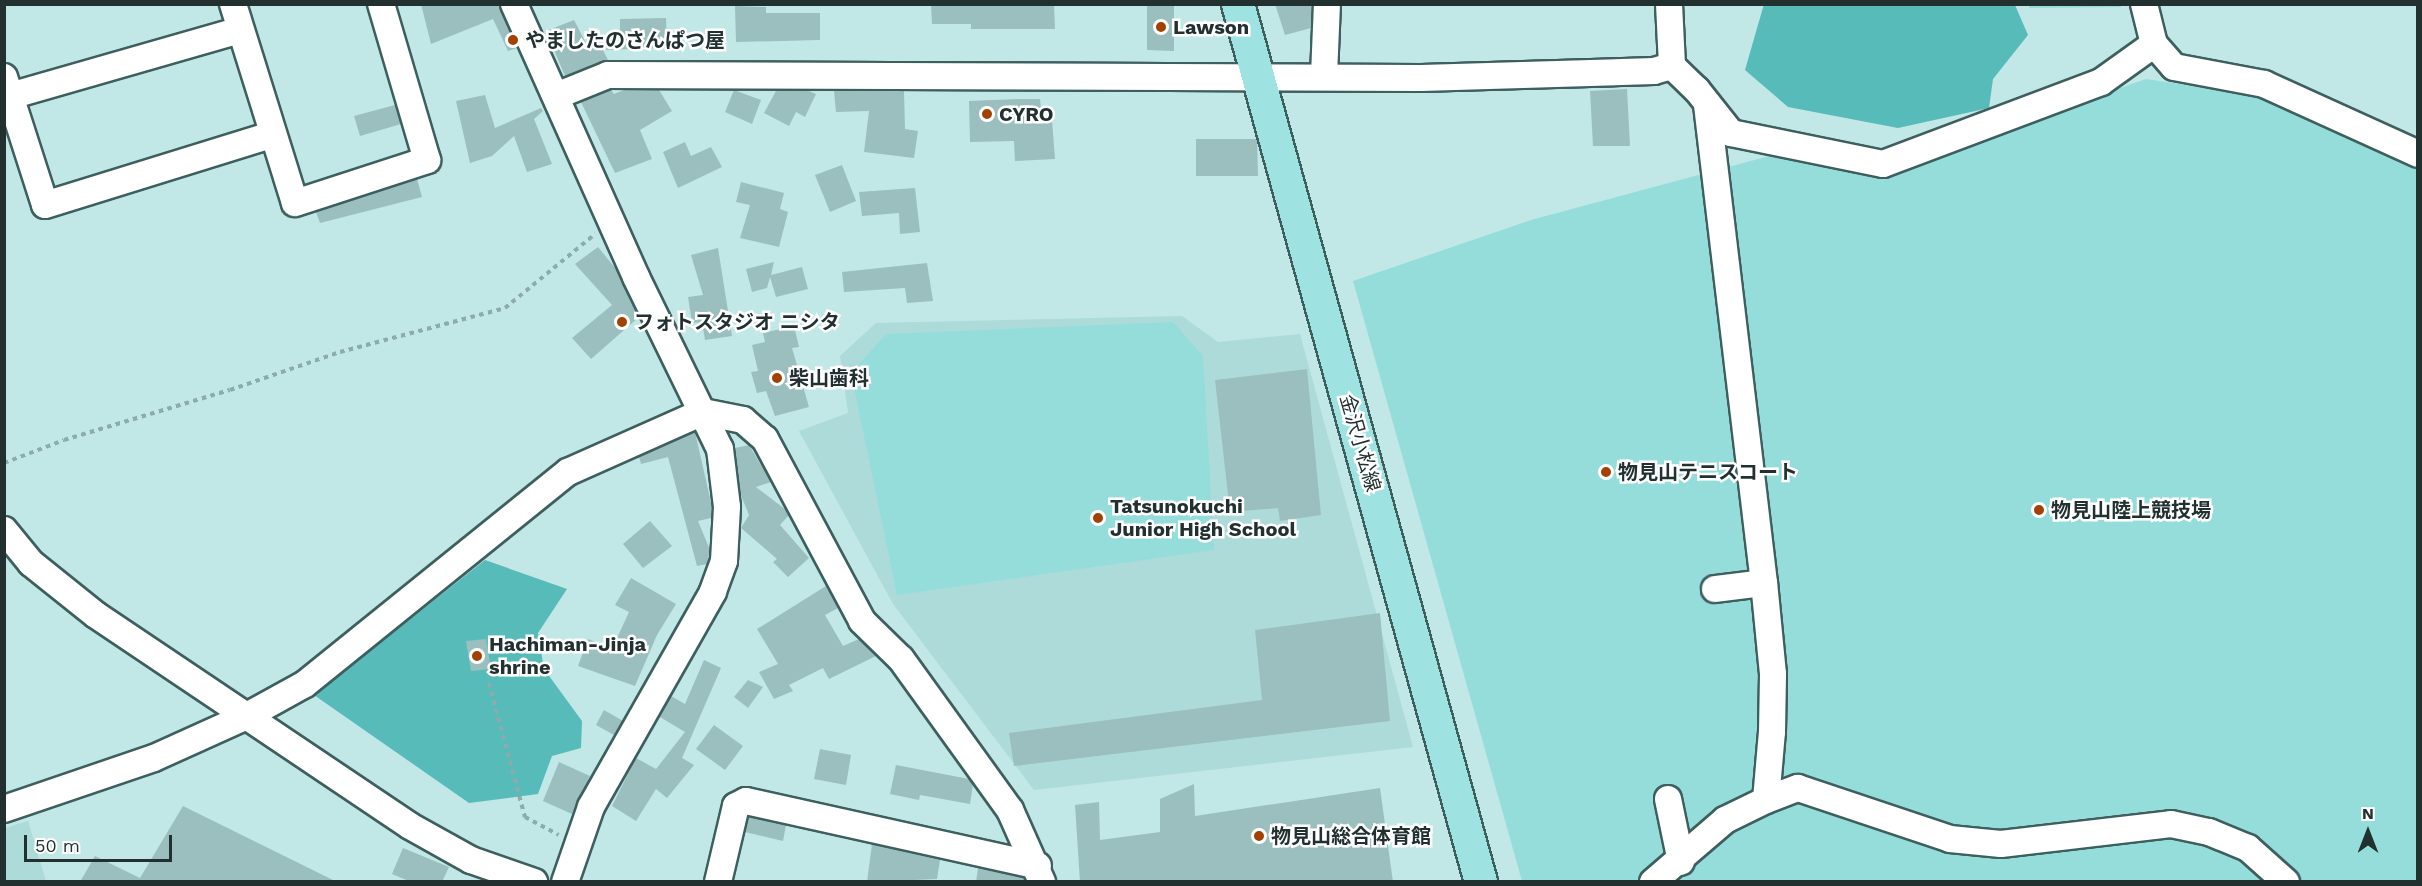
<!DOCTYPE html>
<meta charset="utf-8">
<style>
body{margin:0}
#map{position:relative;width:2422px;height:886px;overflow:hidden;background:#c1e7e6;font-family:"Work Sans","Noto Sans JP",sans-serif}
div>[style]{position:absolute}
.built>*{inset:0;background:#acdbda}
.green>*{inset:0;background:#95dddb}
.forest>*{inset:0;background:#57bbba}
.building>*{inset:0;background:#9bbfbf}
.path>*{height:4px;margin-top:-2px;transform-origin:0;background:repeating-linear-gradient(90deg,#8dabaa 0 4.5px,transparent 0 9px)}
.roads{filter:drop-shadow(2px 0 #3d5f5e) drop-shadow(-2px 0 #3d5f5e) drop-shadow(0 2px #3d5f5e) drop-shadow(0 -2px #3d5f5e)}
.minor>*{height:26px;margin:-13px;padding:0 13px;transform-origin:13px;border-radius:13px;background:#fff}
.major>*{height:32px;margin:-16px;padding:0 16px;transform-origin:16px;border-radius:16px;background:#9ee2e2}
.dots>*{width:16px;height:16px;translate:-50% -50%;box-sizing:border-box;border:3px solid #fff;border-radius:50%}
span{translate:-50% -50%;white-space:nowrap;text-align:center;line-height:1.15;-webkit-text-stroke:5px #fff;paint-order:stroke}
.poi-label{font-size:20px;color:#223130;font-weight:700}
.left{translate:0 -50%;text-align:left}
.street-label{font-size:20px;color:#223130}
.frame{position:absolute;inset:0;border:6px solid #223130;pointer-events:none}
.north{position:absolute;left:2338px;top:802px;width:60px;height:60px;-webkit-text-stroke:4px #fff;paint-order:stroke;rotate:0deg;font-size:16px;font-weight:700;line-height:24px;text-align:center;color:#223130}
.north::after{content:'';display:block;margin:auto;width:21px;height:27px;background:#223130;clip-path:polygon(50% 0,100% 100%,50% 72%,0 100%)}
.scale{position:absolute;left:24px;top:835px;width:148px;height:27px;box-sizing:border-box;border:3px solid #223130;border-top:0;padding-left:8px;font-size:18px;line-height:21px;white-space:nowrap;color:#223130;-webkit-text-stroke:4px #fff;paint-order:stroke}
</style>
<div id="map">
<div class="built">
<div style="clip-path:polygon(1182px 316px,1218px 342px,1300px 334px,1413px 747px,1034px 790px,893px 604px,799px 431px,848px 413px,840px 356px,876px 323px)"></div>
<div style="clip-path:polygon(28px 821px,46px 881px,5px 881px,5px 828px)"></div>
</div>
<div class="green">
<div style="clip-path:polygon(2121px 5px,2121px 7px,2029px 8px,2029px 4px)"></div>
<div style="clip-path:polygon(2146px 79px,2266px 97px,2417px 164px,2417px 881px,1522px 881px,1353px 281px,1531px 220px,1773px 155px,1899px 157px,2026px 121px)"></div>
<div style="clip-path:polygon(1173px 322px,1203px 356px,1214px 550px,897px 595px,851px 373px,886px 334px)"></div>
</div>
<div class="forest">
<div style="clip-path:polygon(1764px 4px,2015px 5px,2028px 35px,1993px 79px,1989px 108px,1898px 128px,1788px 107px,1745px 70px)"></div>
<div style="clip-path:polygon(485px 560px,567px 589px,538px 633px,544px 669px,582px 721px,581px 748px,552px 756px,538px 794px,469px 803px,314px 695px)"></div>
</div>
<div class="building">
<div style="clip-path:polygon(421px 4px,499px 4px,517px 48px,508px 51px,493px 19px,431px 44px)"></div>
<div style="clip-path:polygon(931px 4px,1054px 4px,1055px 29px,971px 29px,971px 24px,932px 24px)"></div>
<div style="clip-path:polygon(1147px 4px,1174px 4px,1174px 51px,1147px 50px)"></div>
<div style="clip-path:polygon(1275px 4px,1312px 4px,1311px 28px,1285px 35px)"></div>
<div style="clip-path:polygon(735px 6px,766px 7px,766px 13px,820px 13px,820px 40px,736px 42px)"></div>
<div style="clip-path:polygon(666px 18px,667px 48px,603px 50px,608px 60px,565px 76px,546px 31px,574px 20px,589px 49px,620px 35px,620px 19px)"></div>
<div style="clip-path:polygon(1627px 89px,1630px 146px,1593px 146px,1590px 91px)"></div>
<div style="clip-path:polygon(611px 90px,614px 94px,624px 90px,659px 90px,672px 111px,640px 130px,652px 159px,615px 173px,581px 102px)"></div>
<div style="clip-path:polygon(734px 90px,761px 100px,752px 124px,725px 112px)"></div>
<div style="clip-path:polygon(776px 91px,809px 91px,816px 94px,805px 117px,796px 112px,789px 126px,764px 113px)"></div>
<div style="clip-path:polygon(834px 91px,904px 91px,905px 129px,918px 131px,914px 158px,864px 152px,869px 111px,836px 112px)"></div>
<div style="clip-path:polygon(485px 95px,495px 128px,541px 108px,543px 111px,534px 119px,552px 164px,527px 172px,514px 136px,492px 156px,470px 163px,456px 101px)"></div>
<div style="clip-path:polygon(1020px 99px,1040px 99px,1042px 120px,1052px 120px,1055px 159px,1015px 161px,1014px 141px,970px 142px,969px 101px)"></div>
<div style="clip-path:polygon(395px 105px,401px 124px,360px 136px,354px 116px)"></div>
<div style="clip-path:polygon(1196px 139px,1257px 139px,1258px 176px,1196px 176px)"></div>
<div style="clip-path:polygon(685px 142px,691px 156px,711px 147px,722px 167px,678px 188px,663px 152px)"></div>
<div style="clip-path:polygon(842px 165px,856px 201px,830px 212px,815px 175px)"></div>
<div style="clip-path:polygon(417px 179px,422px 197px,320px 223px,316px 212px)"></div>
<div style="clip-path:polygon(741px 182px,784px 193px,780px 209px,788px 212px,779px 247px,740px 238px,750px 205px,736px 202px)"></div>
<div style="clip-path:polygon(915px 188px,920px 232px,900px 234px,899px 213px,862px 216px,859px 192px)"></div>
<div style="clip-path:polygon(598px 247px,616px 269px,639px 317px,591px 359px,572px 338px,612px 305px,575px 264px)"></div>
<div style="clip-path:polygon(718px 248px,732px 336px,705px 340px,702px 322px,692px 323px,688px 297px,703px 295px,691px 255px)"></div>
<div style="clip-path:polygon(774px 262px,771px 275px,802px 267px,808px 289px,776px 297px,770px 277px,767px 288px,752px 292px,746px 269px)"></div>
<div style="clip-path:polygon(927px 263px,933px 301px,907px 303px,905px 288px,844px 292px,842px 272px)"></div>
<div style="clip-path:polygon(794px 326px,799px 347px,792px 348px,809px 407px,775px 416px,766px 391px,757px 393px,751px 372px,758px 371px,752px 345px,765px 342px,763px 333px)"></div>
<div style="clip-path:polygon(1307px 369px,1321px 515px,1280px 521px,1278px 508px,1230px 512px,1215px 380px)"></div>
<div style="clip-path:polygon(695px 432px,712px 507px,711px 518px,698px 521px,710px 550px,707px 564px,697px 566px,668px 457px,641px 464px,639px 457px)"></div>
<div style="clip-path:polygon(749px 445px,771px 482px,756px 487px,786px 510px,789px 515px,780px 525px,809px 558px,788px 577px,773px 562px,777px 559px,741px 528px,749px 515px,740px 493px,735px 448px)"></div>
<div style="clip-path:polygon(650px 521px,672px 546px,643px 568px,623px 544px)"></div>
<div style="clip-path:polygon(631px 578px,676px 604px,657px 635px,635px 686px,578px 666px,588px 639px,612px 649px,629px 612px,615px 605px)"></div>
<div style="clip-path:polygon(826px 586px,838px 608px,825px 615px,843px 646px,859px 639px,876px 656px,829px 679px,823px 668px,789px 685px,793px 691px,774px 699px,759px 672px,778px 664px,757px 629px)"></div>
<div style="clip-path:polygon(1380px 613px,1390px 721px,1014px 766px,1009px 733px,1262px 700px,1255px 630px)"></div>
<div style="clip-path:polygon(486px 639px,491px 669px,471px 671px,466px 641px)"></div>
<div style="clip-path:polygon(704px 660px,721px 668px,682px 758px,694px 765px,667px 798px,656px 789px,636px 821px,612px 806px,636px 758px,656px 769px,685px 732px,660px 717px,671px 696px,685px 704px)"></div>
<div style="clip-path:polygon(748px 680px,763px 687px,748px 708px,734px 697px)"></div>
<div style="clip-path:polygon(604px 710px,623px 721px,614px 735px,596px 725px)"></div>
<div style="clip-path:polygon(714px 725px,743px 746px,725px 770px,696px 749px)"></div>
<div style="clip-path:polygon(820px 749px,851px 755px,846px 785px,814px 779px)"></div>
<div style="clip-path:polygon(559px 762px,590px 776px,572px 814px,543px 801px)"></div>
<div style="clip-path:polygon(896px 765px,969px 779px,973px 784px,970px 804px,920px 795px,919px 800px,890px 794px)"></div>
<div style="clip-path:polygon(1194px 784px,1195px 816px,1380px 788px,1393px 882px,1080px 882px,1075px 805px,1099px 802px,1100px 840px,1160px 832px,1160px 799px)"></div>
<div style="clip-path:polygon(183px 806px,337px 882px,80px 882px,95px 856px,140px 878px)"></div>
<div style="clip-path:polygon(749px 817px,786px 825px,783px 841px,745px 832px)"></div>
<div style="clip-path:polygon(872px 844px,940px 860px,937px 879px,867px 882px)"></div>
<div style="clip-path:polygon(403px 848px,449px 867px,442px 882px,411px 882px,392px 874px)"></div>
<div style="clip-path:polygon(978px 868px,1024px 878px,1025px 882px,976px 882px)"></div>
</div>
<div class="path">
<div style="left:4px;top:463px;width:64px;rotate:-21deg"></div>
<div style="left:64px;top:440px;width:173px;rotate:-16.8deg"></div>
<div style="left:230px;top:390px;width:116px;rotate:-19.1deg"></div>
<div style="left:340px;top:352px;width:171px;rotate:-14.9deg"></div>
<div style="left:505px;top:308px;width:117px;rotate:-39.4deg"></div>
<div style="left:489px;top:683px;width:139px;rotate:75deg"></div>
<div style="left:525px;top:817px;width:38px;rotate:28deg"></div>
</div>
<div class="roads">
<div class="minor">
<div style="left:233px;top:4px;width:208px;rotate:72.7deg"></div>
<div style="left:295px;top:203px;width:139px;rotate:-18deg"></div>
<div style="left:427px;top:160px;width:163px;rotate:-106.4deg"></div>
<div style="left:514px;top:4px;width:299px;rotate:65.9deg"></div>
<div style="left:636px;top:277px;width:191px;rotate:64deg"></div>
<div style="left:720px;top:449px;width:58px;rotate:83.1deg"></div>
<div style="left:727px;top:507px;width:54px;rotate:93.2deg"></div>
<div style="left:724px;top:561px;width:33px;rotate:110deg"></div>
<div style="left:713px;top:592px;width:247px;rotate:119.6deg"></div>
<div style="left:591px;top:807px;width:79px;rotate:109.1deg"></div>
<div style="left:1669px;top:4px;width:62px;rotate:87.2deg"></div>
<div style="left:2144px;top:4px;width:41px;rotate:76deg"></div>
<div style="left:2154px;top:44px;width:30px;rotate:49deg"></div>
<div style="left:2174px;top:67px;width:92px;rotate:10.7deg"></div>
<div style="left:2264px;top:84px;width:169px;rotate:24.4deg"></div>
<div style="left:1324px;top:75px;width:71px;rotate:-87.6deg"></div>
<div style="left:4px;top:77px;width:134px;rotate:72.2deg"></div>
<div style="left:45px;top:205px;width:237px;rotate:-17.2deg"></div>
<div style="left:10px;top:96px;width:239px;rotate:-16deg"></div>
<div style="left:556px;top:96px;width:56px;rotate:-22deg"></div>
<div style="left:608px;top:75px;width:813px;rotate:0.21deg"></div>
<div style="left:1421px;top:78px;width:233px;rotate:-1.7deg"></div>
<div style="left:1654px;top:71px;width:19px;rotate:-16deg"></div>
<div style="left:1672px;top:66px;width:35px;rotate:44deg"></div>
<div style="left:1697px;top:90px;width:55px;rotate:51.7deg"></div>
<div style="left:1731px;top:133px;width:155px;rotate:11.5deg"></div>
<div style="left:1883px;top:164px;width:233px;rotate:-20.6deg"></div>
<div style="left:2101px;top:82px;width:65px;rotate:-35.6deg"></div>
<div style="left:4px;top:530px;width:43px;rotate:50.7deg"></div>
<div style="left:31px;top:563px;width:83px;rotate:38.7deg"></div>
<div style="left:96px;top:615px;width:378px;rotate:33.9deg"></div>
<div style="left:410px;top:826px;width:70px;rotate:29.1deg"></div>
<div style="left:471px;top:860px;width:67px;rotate:19.2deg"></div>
<div style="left:1715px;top:589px;width:49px;rotate:-7deg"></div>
<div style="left:1668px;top:799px;width:64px;rotate:78.3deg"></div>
<div style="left:1766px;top:800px;width:34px;rotate:-21deg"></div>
<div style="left:1798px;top:788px;width:160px;rotate:18.5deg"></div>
<div style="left:1950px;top:839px;width:51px;rotate:5.6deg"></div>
<div style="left:2001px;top:844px;width:171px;rotate:-6.7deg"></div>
<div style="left:2171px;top:824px;width:39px;rotate:12deg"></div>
<div style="left:2209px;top:832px;width:42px;rotate:22.3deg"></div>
<div style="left:2248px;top:848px;width:51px;rotate:41.8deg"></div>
<div style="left:4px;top:809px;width:158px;rotate:-18.8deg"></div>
<div style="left:154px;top:758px;width:102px;rotate:-24.3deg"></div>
<div style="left:247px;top:716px;width:66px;rotate:-28.9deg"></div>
<div style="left:305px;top:684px;width:338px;rotate:-38.9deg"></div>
<div style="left:568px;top:472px;width:148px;rotate:-24deg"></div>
<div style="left:703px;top:412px;width:41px;rotate:11.3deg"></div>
<div style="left:743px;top:420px;width:29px;rotate:41deg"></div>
<div style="left:765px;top:439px;width:206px;rotate:61.9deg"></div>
<div style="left:862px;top:621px;width:54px;rotate:44.3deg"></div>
<div style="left:901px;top:659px;width:186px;rotate:54.2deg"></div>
<div style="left:1010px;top:810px;width:79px;rotate:66deg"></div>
<div style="left:718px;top:882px;width:78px;rotate:-76.7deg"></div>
<div style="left:736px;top:806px;width:11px;rotate:-27deg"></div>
<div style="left:746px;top:801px;width:299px;rotate:12.5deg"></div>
<div style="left:1653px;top:882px;width:95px;rotate:-40.7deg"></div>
<div style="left:1725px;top:820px;width:46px;rotate:-26deg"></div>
<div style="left:1766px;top:800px;width:68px;rotate:-85deg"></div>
<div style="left:1772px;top:732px;width:58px;rotate:-89deg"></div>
<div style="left:1773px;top:674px;width:91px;rotate:-95.6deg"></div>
<div style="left:1764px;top:583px;width:482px;rotate:-96.8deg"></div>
</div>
<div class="major">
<div style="left:1238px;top:4px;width:911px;rotate:74.53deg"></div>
</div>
</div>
<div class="dots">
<div style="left:1161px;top:27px;background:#a34101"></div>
<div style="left:513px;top:40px;background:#a34101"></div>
<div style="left:987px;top:114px;background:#a34101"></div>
<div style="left:622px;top:322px;background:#a34101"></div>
<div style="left:777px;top:378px;background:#a34101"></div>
<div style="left:1606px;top:472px;background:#a34101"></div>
<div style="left:2039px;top:510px;background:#a34101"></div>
<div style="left:1098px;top:518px;background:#a34101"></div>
<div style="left:477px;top:656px;background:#a34101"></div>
<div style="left:1259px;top:836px;background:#a34101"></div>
</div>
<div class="poi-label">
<span class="left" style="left:1173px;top:27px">Lawson</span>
<span class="left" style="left:525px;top:40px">やましたのさんぱつ屋</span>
<span class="left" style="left:999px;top:114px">CYRO</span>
<span class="left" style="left:634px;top:322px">フォトスタジオ ニシタ</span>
<span class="left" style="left:789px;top:378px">柴山歯科</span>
<span class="left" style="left:1618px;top:472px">物見山テニスコート</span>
<span class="left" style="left:1110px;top:518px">Tatsunokuchi<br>Junior High School</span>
<span class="left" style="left:2051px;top:510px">物見山陸上競技場</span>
<span class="left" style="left:489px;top:656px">Hachiman-Jinja<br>shrine</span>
<span class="left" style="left:1271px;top:836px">物見山総合体育館</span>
</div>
<div class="street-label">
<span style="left:1360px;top:443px;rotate:74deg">金沢小松線</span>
</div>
<div class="frame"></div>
<div class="north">N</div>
<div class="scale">50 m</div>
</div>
